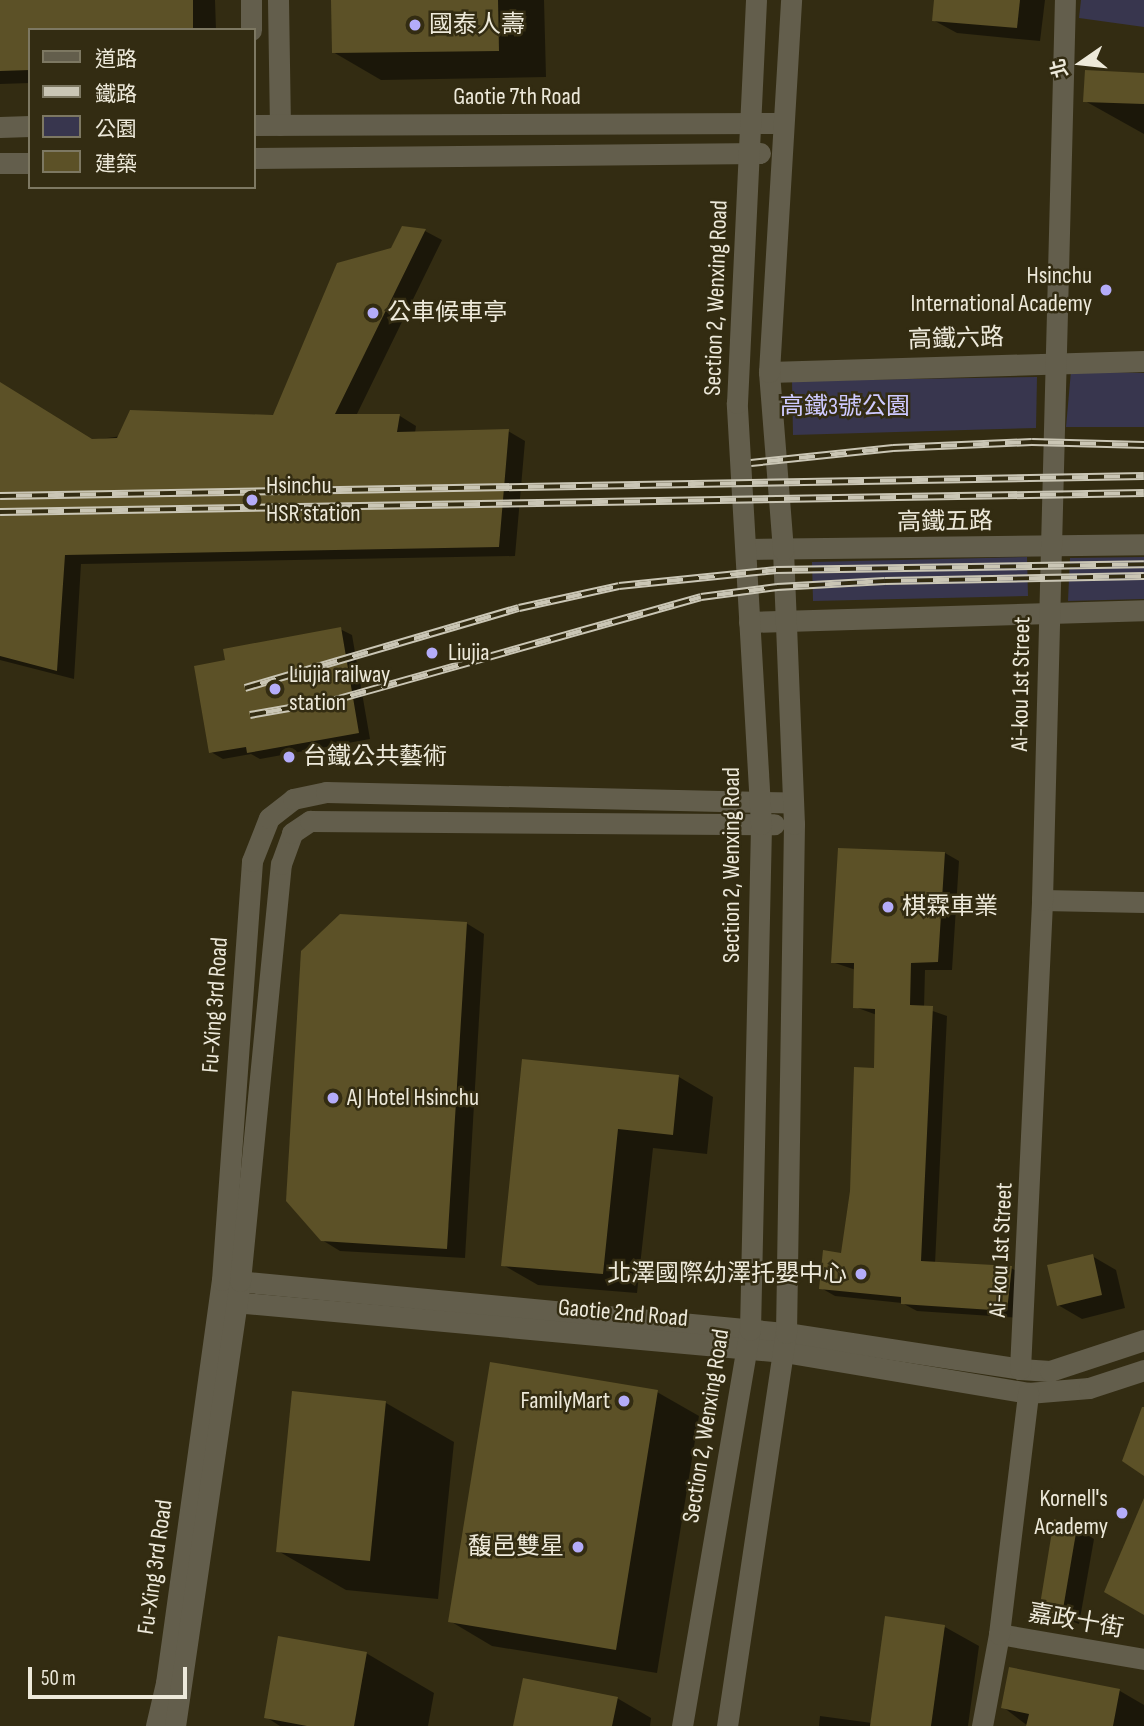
<!DOCTYPE html>
<meta charset="utf-8">
<style>
body{margin:0}
#map{position:relative;width:1144px;height:1726px;overflow:hidden;background:#332c12;font-family:"Sofia Sans Condensed","Noto Sans TC",sans-serif}
div>[style]{position:absolute}
.green>*{inset:0;background:#38364e}
.shadow>*{inset:0;background:#0007}
.building>*{inset:0;background:#5c5127}
.minor>*{height:21px;margin:-10.5px;padding:0 10.5px;transform-origin:10.5px;border-radius:10.5px;background:#635e4c}
.rail>*{height:8px;margin-top:-4px;transform-origin:0;background:repeating-linear-gradient(90deg,#332c12 0 16px,#cac6b5 0 32px);box-sizing:border-box;border-block:2px solid #cac6b5}
.dots>*{width:19px;height:19px;translate:-50% -50%;box-sizing:border-box;border:4px solid #332c12;border-radius:50%}
span{translate:-50% -50%;white-space:nowrap;text-align:center;line-height:1.15;-webkit-text-stroke:5px #332c12;paint-order:stroke}
.poi-label{font-size:24px;color:#ede9da}
.left{translate:0 -50%;text-align:left}
.right{translate:-100% -50%;text-align:right}
.street-label{font-size:24px;color:#ede9da}
.park-label{font-size:24px;color:#cecaff}
.legend{position:absolute;left:28px;top:28px;width:228px;height:161px;box-sizing:border-box;background:#332c12;border:2px solid #7d7862;margin:0;padding:9px 12px;list-style:none;font-size:21px;color:#ede9da}
.legend li{display:flex;align-items:center;gap:14px;height:35px}
.legend b{width:35px;border:2px solid #7d7862}
.north{position:absolute;left:1046px;top:28px;width:70px;height:70px;-webkit-text-stroke:5px #332c12;paint-order:stroke;rotate:256deg;font-size:19px;font-weight:700;line-height:28px;text-align:center;color:#ede9da}
.north::after{content:'';display:block;margin:auto;width:24px;height:32px;background:#ede9da;clip-path:polygon(50% 0,100% 100%,50% 72%,0 100%)}
.scale{position:absolute;left:28px;top:1667px;width:159px;height:32px;box-sizing:border-box;border:4px solid #ede9da;border-top:0;padding-left:9px;font-size:21px;line-height:24px;white-space:nowrap;color:#ede9da;-webkit-text-stroke:5px #332c12;paint-order:stroke}
</style>
<div id="map">
<div class="green">
<div style="clip-path:polygon(1081px 0,1144px 0,1144px 27px,1079px 18px)"></div>
<div style="clip-path:polygon(1071px 371px,1144px 373px,1144px 427px,1066px 427px)"></div>
<div style="clip-path:polygon(1037px 377px,1036px 428px,793px 435px,792px 381px)"></div>
<div style="clip-path:polygon(1027px 557px,1028px 596px,813px 601px,812px 562px)"></div>
<div style="clip-path:polygon(1144px 557px,1144px 599px,1068px 601px,1070px 558px)"></div>
</div>
<div class="shadow">
<div style="clip-path:polygon(0 0,215px 0,216px 30px,30px 30px,30px 83px,0 84px)"></div>
<div style="clip-path:polygon(332px 0,544px 0,546px 77px,381px 80px,333px 52px)"></div>
<div style="clip-path:polygon(936px 0,1045px 0,1040px 41px,957px 33px,933px 20px)"></div>
<div style="clip-path:polygon(1144px 75px,1144px 134px,1085px 101px)"></div>
<div style="clip-path:polygon(403px 228px,425px 231px,442px 240px,356px 416px,400px 416px,416px 426px,415px 433px,508px 431px,525px 441px,515px 556px,81px 564px,74px 679px,0 660px,0 384px,92px 440px,274px 416px,393px 250px)"></div>
<div style="clip-path:polygon(340px 629px,352px 635px,370px 739px,260px 759px,251px 754px,223px 759px,211px 752px,227px 661px)"></div>
<div style="clip-path:polygon(840px 850px,945px 853px,959px 861px,952px 970px,925px 970px,924px 1008px,947px 1016px,935px 1264px,1011px 1268px,1025px 1276px,1021px 1318px,917px 1311px,902px 1303px,835px 1296px,821px 1288px,843px 1255px,876px 1069px,877px 1015px,855px 1007px,856px 970px,832px 962px)"></div>
<div style="clip-path:polygon(466px 923px,484px 934px,465px 1258px,340px 1251px,322px 1240px)"></div>
<div style="clip-path:polygon(524px 1061px,679px 1077px,713px 1097px,707px 1154px,653px 1148px,637px 1293px,538px 1285px,503px 1265px)"></div>
<div style="clip-path:polygon(1092px 1256px,1116px 1270px,1125px 1308px,1082px 1319px,1058px 1305px)"></div>
<div style="clip-path:polygon(657px 1392px,699px 1416px,657px 1673px,492px 1646px,450px 1621px)"></div>
<div style="clip-path:polygon(294px 1393px,386px 1403px,454px 1442px,438px 1599px,346px 1590px,278px 1551px)"></div>
<div style="clip-path:polygon(1076px 1528px,1094px 1539px,1079px 1624px,1041px 1610px)"></div>
<div style="clip-path:polygon(945px 1627px,979px 1646px,968px 1726px,819px 1726px,820px 1716px,872px 1723px)"></div>
<div style="clip-path:polygon(366px 1653px,434px 1693px,428px 1726px,280px 1726px,266px 1717px)"></div>
<div style="clip-path:polygon(1010px 1669px,1120px 1691px,1144px 1705px,1144px 1726px,1028px 1726px,1003px 1707px)"></div>
<div style="clip-path:polygon(617px 1698px,651px 1718px,650px 1726px,516px 1726px)"></div>
</div>
<div class="building">
<div style="clip-path:polygon(0 0,193px 0,193px 30px,30px 30px,30px 70px,0 71px)"></div>
<div style="clip-path:polygon(331px 0,498px 0,499px 51px,332px 53px)"></div>
<div style="clip-path:polygon(934px 0,1020px 0,1017px 28px,932px 21px)"></div>
<div style="clip-path:polygon(1085px 70px,1144px 73px,1144px 104px,1083px 102px)"></div>
<div style="clip-path:polygon(402px 226px,426px 229px,335px 414px,400px 414px,397px 432px,509px 429px,499px 547px,65px 555px,57px 671px,0 656px,0 382px,92px 439px,117px 438px,130px 410px,273px 415px,337px 263px,391px 248px)"></div>
<div style="clip-path:polygon(341px 627px,359px 733px,247px 753px,246px 747px,209px 753px,194px 666px,225px 660px,223px 649px)"></div>
<div style="clip-path:polygon(838px 848px,945px 852px,938px 962px,911px 963px,910px 1005px,933px 1006px,921px 1261px,1012px 1266px,1007px 1311px,901px 1304px,901px 1297px,819px 1289px,823px 1250px,841px 1253px,850px 1191px,854px 1067px,874px 1068px,875px 1009px,853px 1008px,854px 963px,831px 963px)"></div>
<div style="clip-path:polygon(340px 914px,467px 922px,447px 1249px,321px 1241px,286px 1201px,301px 951px)"></div>
<div style="clip-path:polygon(522px 1059px,679px 1075px,673px 1135px,618px 1129px,603px 1274px,501px 1266px)"></div>
<div style="clip-path:polygon(1093px 1254px,1102px 1295px,1057px 1306px,1047px 1265px)"></div>
<div style="clip-path:polygon(490px 1362px,658px 1390px,616px 1650px,448px 1622px)"></div>
<div style="clip-path:polygon(292px 1391px,386px 1401px,370px 1561px,276px 1552px)"></div>
<div style="clip-path:polygon(1142px 1407px,1144px 1407px,1144px 1476px,1122px 1461px)"></div>
<div style="clip-path:polygon(1144px 1498px,1144px 1615px,1104px 1592px)"></div>
<div style="clip-path:polygon(1054px 1519px,1077px 1527px,1062px 1615px,1039px 1611px)"></div>
<div style="clip-path:polygon(885px 1616px,945px 1625px,931px 1726px,870px 1726px)"></div>
<div style="clip-path:polygon(278px 1636px,367px 1652px,354px 1726px,307px 1726px,264px 1718px)"></div>
<div style="clip-path:polygon(1009px 1667px,1120px 1689px,1113px 1726px,1026px 1726px,1029px 1714px,1001px 1708px)"></div>
<div style="clip-path:polygon(523px 1678px,618px 1697px,612px 1726px,513px 1726px)"></div>
</div>
<div class="minor">
<div style="left:251px;top:0;width:30px;rotate:90deg"></div>
<div style="left:278px;top:0;width:125px;rotate:89.1deg"></div>
<div style="left:254px;top:125px;width:527px;rotate:-0.22deg"></div>
<div style="left:0;top:127px;width:30px;rotate:-2deg"></div>
<div style="left:254px;top:158px;width:506px;rotate:-0.57deg"></div>
<div style="left:0;top:163px;width:30px"></div>
<div style="left:769px;top:372px;width:375px;rotate:-1.7deg"></div>
<div style="left:746px;top:549px;width:398px;rotate:-0.7deg"></div>
<div style="left:749px;top:622px;width:395px;rotate:-1.7deg"></div>
<div style="left:1042px;top:900px;width:102px;rotate:1.1deg"></div>
<div style="left:226px;top:1280px;width:563px;rotate:5.41deg"></div>
<div style="left:786px;top:1333px;width:237px;rotate:8.7deg"></div>
<div style="left:1020px;top:1369px;width:30px;rotate:4deg"></div>
<div style="left:1050px;top:1371px;width:99px;rotate:-18.3deg"></div>
<div style="left:223px;top:1301px;width:563px;rotate:5.19deg"></div>
<div style="left:784px;top:1352px;width:247px;rotate:9.5deg"></div>
<div style="left:1028px;top:1393px;width:61px;rotate:-4.7deg"></div>
<div style="left:1089px;top:1388px;width:58px;rotate:-18.1deg"></div>
<div style="left:1020px;top:1369px;width:470px;rotate:-87.3deg"></div>
<div style="left:1042px;top:900px;width:900px;rotate:-88.54deg"></div>
<div style="left:999px;top:1634px;width:147px;rotate:9.8deg"></div>
<div style="left:156px;top:1726px;width:44px;rotate:-76.9deg"></div>
<div style="left:166px;top:1683px;width:407px;rotate:-82.1deg"></div>
<div style="left:222px;top:1280px;width:420px;rotate:-85.9deg"></div>
<div style="left:252px;top:861px;width:46px;rotate:-68.4deg"></div>
<div style="left:269px;top:818px;width:31px;rotate:-38deg"></div>
<div style="left:293px;top:799px;width:34px;rotate:-12deg"></div>
<div style="left:326px;top:792px;width:467px;rotate:1.3deg"></div>
<div style="left:175px;top:1726px;width:450px;rotate:-81.7deg"></div>
<div style="left:240px;top:1281px;width:419px;rotate:-84.4deg"></div>
<div style="left:281px;top:864px;width:33px;rotate:-70deg"></div>
<div style="left:292px;top:833px;width:22px;rotate:-34deg"></div>
<div style="left:310px;top:821px;width:464px;rotate:0.4deg"></div>
<div style="left:682px;top:1726px;width:402px;rotate:-80.3deg"></div>
<div style="left:750px;top:1330px;width:506px;rotate:-88.75deg"></div>
<div style="left:761px;top:824px;width:422px;rotate:-93.3deg"></div>
<div style="left:737px;top:403px;width:403px;rotate:-87.3deg"></div>
<div style="left:727px;top:1726px;width:397px;rotate:-81.5deg"></div>
<div style="left:786px;top:1333px;width:509px;rotate:-89.1deg"></div>
<div style="left:794px;top:824px;width:274px;rotate:-92.3deg"></div>
<div style="left:783px;top:550px;width:179px;rotate:-94.5deg"></div>
<div style="left:769px;top:372px;width:373px;rotate:-86.6deg"></div>
<div style="left:982px;top:1726px;width:94px;rotate:-79.5deg"></div>
<div style="left:999px;top:1634px;width:243px;rotate:-83.1deg"></div>
</div>
<div class="rail">
<div style="left:751px;top:463px;width:143px;rotate:-6deg"></div>
<div style="left:893px;top:448px;width:139px;rotate:-2.5deg"></div>
<div style="left:1032px;top:442px;width:112px;rotate:1.5deg"></div>
<div style="left:0;top:496px;width:1144px;rotate:-1deg"></div>
<div style="left:0;top:512px;width:1144px;rotate:-0.95deg"></div>
<div style="left:245px;top:688px;width:285px;rotate:-16.3deg"></div>
<div style="left:519px;top:608px;width:102px;rotate:-12.4deg"></div>
<div style="left:619px;top:586px;width:158px;rotate:-5.8deg"></div>
<div style="left:776px;top:570px;width:368px;rotate:-0.9deg"></div>
<div style="left:250px;top:715px;width:86px;rotate:-10deg"></div>
<div style="left:335px;top:700px;width:380px;rotate:-15.7deg"></div>
<div style="left:701px;top:597px;width:77px;rotate:-7.5deg"></div>
<div style="left:777px;top:587px;width:108px;rotate:-3.2deg"></div>
<div style="left:885px;top:581px;width:259px;rotate:-1.1deg"></div>
</div>
<div class="dots">
<div style="left:415px;top:25px;background:#b4acf9"></div>
<div style="left:1106px;top:290px;background:#b4acf9"></div>
<div style="left:373px;top:313px;background:#b4acf9"></div>
<div style="left:252px;top:500px;background:#b4acf9"></div>
<div style="left:432px;top:653px;background:#b4acf9"></div>
<div style="left:275px;top:689px;background:#b4acf9"></div>
<div style="left:289px;top:757px;background:#b4acf9"></div>
<div style="left:888px;top:907px;background:#b4acf9"></div>
<div style="left:333px;top:1098px;background:#b4acf9"></div>
<div style="left:861px;top:1274px;background:#b4acf9"></div>
<div style="left:624px;top:1401px;background:#b4acf9"></div>
<div style="left:1122px;top:1513px;background:#b4acf9"></div>
<div style="left:578px;top:1547px;background:#b4acf9"></div>
</div>
<div class="poi-label">
<span class="left" style="left:429px;top:25px">國泰人壽</span>
<span class="right" style="left:1092px;top:290px">Hsinchu<br>International Academy</span>
<span class="left" style="left:387px;top:313px">公車候車亭</span>
<span class="left" style="left:266px;top:500px">Hsinchu<br>HSR station</span>
<span class="left" style="left:448px;top:653px">Liujia</span>
<span class="left" style="left:289px;top:689px">Liujia railway<br>station</span>
<span class="left" style="left:303px;top:757px">台鐵公共藝術</span>
<span class="left" style="left:902px;top:907px">棋霖車業</span>
<span class="left" style="left:347px;top:1098px">AJ Hotel Hsinchu</span>
<span class="right" style="left:847px;top:1274px">北澤國際幼澤托嬰中心</span>
<span class="right" style="left:610px;top:1401px">FamilyMart</span>
<span class="right" style="left:1108px;top:1513px">Kornell's<br>Academy</span>
<span class="right" style="left:564px;top:1547px">馥邑雙星</span>
</div>
<div class="street-label">
<span style="left:517px;top:97px">Gaotie 7th Road</span>
<span style="left:716px;top:298px;rotate:-88deg">Section 2, Wenxing Road</span>
<span style="left:956px;top:339px;rotate:-2deg">高鐵六路</span>
<span style="left:945px;top:522px;rotate:-1deg">高鐵五路</span>
<span style="left:1021px;top:684px;rotate:-89deg">Ai-kou 1st Street</span>
<span style="left:732px;top:865px;rotate:-90deg">Section 2, Wenxing Road</span>
<span style="left:215px;top:1005px;rotate:-86deg">Fu-Xing 3rd Road</span>
<span style="left:1001px;top:1250px;rotate:-87deg">Ai-kou 1st Street</span>
<span style="left:623px;top:1313px;rotate:5deg">Gaotie 2nd Road</span>
<span style="left:706px;top:1426px;rotate:-81deg">Section 2, Wenxing Road</span>
<span style="left:155px;top:1567px;rotate:-82deg">Fu-Xing 3rd Road</span>
<span style="left:1076px;top:1621px;rotate:10deg">嘉政十街</span>
</div>
<div class="park-label">
<span style="left:845px;top:407px">高鐵3號公園</span>
</div>
<ul class="legend">
<li><b style="height:9px;background:#635e4c"></b>道路</li>
<li><b style="height:9px;background:#cac6b5"></b>鐵路</li>
<li><b style="height:19px;background:#38364e"></b>公園</li>
<li><b style="height:19px;background:#5c5127"></b>建築</li>
</ul>
<div class="north">北</div>
<div class="scale">50 m</div>
</div>
